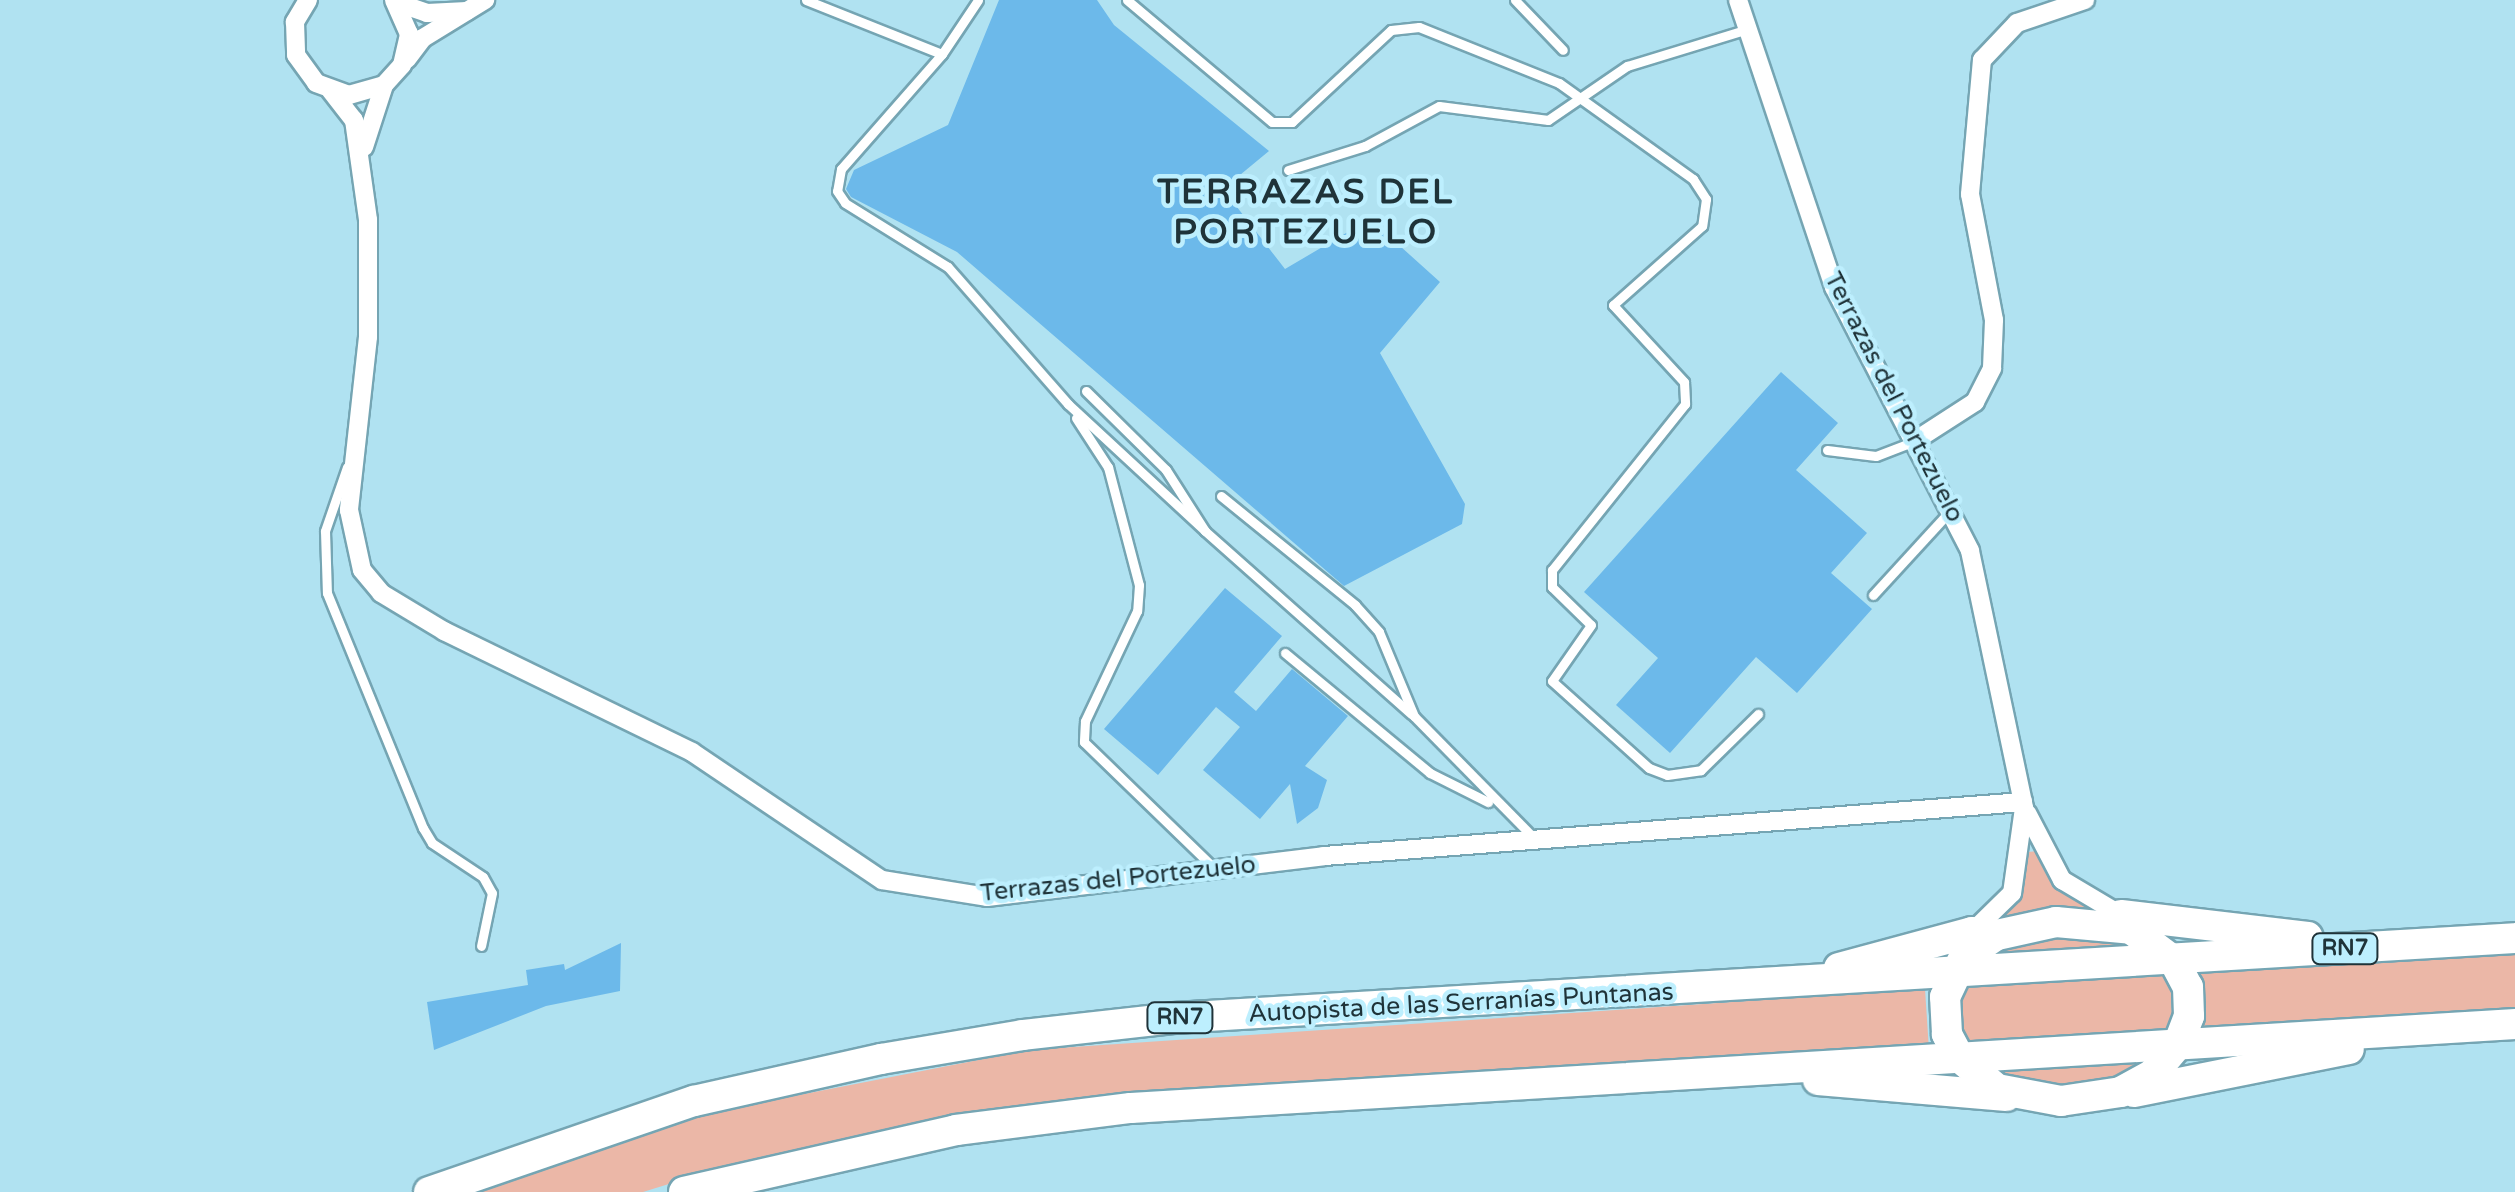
<!DOCTYPE html>
<meta charset="utf-8">
<style>
body{margin:0}
#map{position:relative;width:2515px;height:1192px;overflow:hidden;background:#b0e2f1;font-family:"Varela Round",sans-serif}
div>[style]{position:absolute}
.green>*{inset:0;background:#ebb7a7}
.building>*{inset:0;background:#6cb9ea}
.roads{filter:drop-shadow(2px 0 #75a5b3) drop-shadow(-2px 0 #75a5b3) drop-shadow(0 2px #75a5b3) drop-shadow(0 -2px #75a5b3)}
.service>*{height:9px;margin:-4.5px;padding:0 4.5px;transform-origin:4.5px;border-radius:4.5px;background:#fff}
.minor>*{height:18px;margin:-9px;padding:0 9px;transform-origin:9px;border-radius:9px;background:#fff}
.trunk>*{height:30px;margin:-15px;padding:0 15px;transform-origin:15px;border-radius:15px;background:#fff}
span{translate:-50% -50%;white-space:nowrap;text-align:center;line-height:1.15;-webkit-text-stroke:9px #bdeffe;paint-order:stroke}
.shield-label span{padding:2px 8px;background:#bdeffe;border:2px solid;border-radius:8px;-webkit-text-stroke-width:0}
.shield-label{font-size:22px;color:#1f3339;font-weight:700}
.street-label{font-size:25px;color:#1f3339}
.district-label{font-size:35px;color:#1f3339;font-weight:700;letter-spacing:2.5px}
</style>
<div id="map">
<div class="green">
<div style="clip-path:polygon(2039px 851px,2067px 893px,2101px 912px,1985px 931px,2023px 885px,2027px 852px)"></div>
<div style="clip-path:polygon(2089px 930px,2149px 951px,1979px 961px,1993px 947px)"></div>
<div style="clip-path:polygon(2515px 950px,2515px 1013px,2193px 1033px,2191px 970px)"></div>
<div style="clip-path:polygon(2170px 972px,2173px 1035px,1967px 1047px,1953px 1018px,1961px 984px)"></div>
<div style="clip-path:polygon(1925px 989px,1929px 1050px,1275px 1085px,1021px 1106px,743px 1161px,643px 1192px,470px 1192px,650px 1124px,1029px 1050px)"></div>
<div style="clip-path:polygon(2155px 1057px,2121px 1078px,2056px 1092px,1984px 1069px)"></div>
</div>
<div class="building">
<div style="clip-path:polygon(999px 0,1097px 0,1114px 25px,1269px 151px,1223px 189px,1285px 269px,1370px 219px,1440px 282px,1380px 353px,1465px 504px,1462px 524px,1344px 586px,957px 252px,851px 197px,846px 189px,854px 170px,948px 125px)"></div>
<div style="clip-path:polygon(1781px 372px,1838px 423px,1796px 470px,1867px 533px,1831px 573px,1872px 609px,1797px 693px,1756px 657px,1670px 753px,1616px 705px,1658px 658px,1584px 592px)"></div>
<div style="clip-path:polygon(1225px 588px,1282px 636px,1234px 692px,1256px 711px,1292px 669px,1348px 716px,1305px 766px,1327px 780px,1318px 808px,1297px 824px,1290px 784px,1260px 819px,1203px 770px,1240px 727px,1216px 707px,1158px 775px,1104px 729px)"></div>
<div style="clip-path:polygon(621px 943px,620px 991px,546px 1006px,434px 1050px,427px 1002px,528px 985px,526px 970px,564px 964px,565px 970px)"></div>
</div>
<div class="roads">
<div class="service">
<div style="left:806px;top:0;width:146px;rotate:21.7deg"></div>
<div style="left:942px;top:54px;width:65px;rotate:-56.3deg"></div>
<div style="left:1127px;top:0;width:189px;rotate:40.1deg"></div>
<div style="left:1272px;top:122px;width:20px"></div>
<div style="left:1292px;top:122px;width:135px;rotate:-42.9deg"></div>
<div style="left:1391px;top:30px;width:28px;rotate:-6deg"></div>
<div style="left:1419px;top:27px;width:151px;rotate:21.8deg"></div>
<div style="left:1559px;top:83px;width:165px;rotate:35.6deg"></div>
<div style="left:1693px;top:179px;width:24px;rotate:57deg"></div>
<div style="left:1706px;top:199px;width:27px;rotate:98deg"></div>
<div style="left:1702px;top:226px;width:119px;rotate:138.4deg"></div>
<div style="left:1613px;top:305px;width:105px;rotate:47.3deg"></div>
<div style="left:1684px;top:382px;width:22px;rotate:87deg"></div>
<div style="left:1685px;top:404px;width:213px;rotate:128.7deg"></div>
<div style="left:1552px;top:570px;width:17px;rotate:90deg"></div>
<div style="left:1552px;top:587px;width:54px;rotate:44.3deg"></div>
<div style="left:1591px;top:625px;width:68px;rotate:124.9deg"></div>
<div style="left:1552px;top:681px;width:130px;rotate:41.9deg"></div>
<div style="left:1649px;top:768px;width:19px;rotate:21deg"></div>
<div style="left:1667px;top:775px;width:34px;rotate:-8deg"></div>
<div style="left:1701px;top:770px;width:80px;rotate:-44.5deg"></div>
<div style="left:1515px;top:0;width:69px;rotate:46.2deg"></div>
<div style="left:942px;top:54px;width:153px;rotate:131.3deg"></div>
<div style="left:841px;top:169px;width:22px;rotate:100deg"></div>
<div style="left:837px;top:191px;width:14px;rotate:56deg"></div>
<div style="left:845px;top:203px;width:121px;rotate:31.9deg"></div>
<div style="left:948px;top:267px;width:182px;rotate:48.8deg"></div>
<div style="left:1068px;top:404px;width:187px;rotate:42.8deg"></div>
<div style="left:1288px;top:170px;width:81px;rotate:-17.3deg"></div>
<div style="left:1365px;top:146px;width:84px;rotate:-28.4deg"></div>
<div style="left:1439px;top:106px;width:110px;rotate:7.3deg"></div>
<div style="left:1548px;top:120px;width:96px;rotate:-34.4deg"></div>
<div style="left:1627px;top:66px;width:123px;rotate:-17deg"></div>
<div style="left:1086px;top:391px;width:112px;rotate:44.6deg"></div>
<div style="left:1166px;top:470px;width:72px;rotate:57.4deg"></div>
<div style="left:1205px;top:531px;width:276px;rotate:41.6deg"></div>
<div style="left:1076px;top:418px;width:59px;rotate:56.9deg"></div>
<div style="left:1108px;top:467px;width:122px;rotate:75.3deg"></div>
<div style="left:1139px;top:585px;width:26px;rotate:94deg"></div>
<div style="left:1137px;top:611px;width:122px;rotate:115.3deg"></div>
<div style="left:1085px;top:721px;width:21px;rotate:93deg"></div>
<div style="left:1084px;top:742px;width:180px;rotate:44.1deg"></div>
<div style="left:1827px;top:450px;width:49px;rotate:7deg"></div>
<div style="left:1876px;top:456px;width:40px;rotate:-21deg"></div>
<div style="left:347px;top:467px;width:68px;rotate:109deg"></div>
<div style="left:325px;top:531px;width:62px;rotate:88.2deg"></div>
<div style="left:327px;top:593px;width:254px;rotate:67.8deg"></div>
<div style="left:423px;top:828px;width:17px;rotate:59deg"></div>
<div style="left:432px;top:843px;width:61px;rotate:33.7deg"></div>
<div style="left:483px;top:877px;width:18px;rotate:61deg"></div>
<div style="left:492px;top:893px;width:54px;rotate:101.7deg"></div>
<div style="left:1221px;top:496px;width:173px;rotate:39.1deg"></div>
<div style="left:1355px;top:605px;width:36px;rotate:48deg"></div>
<div style="left:1379px;top:632px;width:91px;rotate:67.4deg"></div>
<div style="left:1414px;top:716px;width:170px;rotate:45.5deg"></div>
<div style="left:1873px;top:595px;width:113px;rotate:-47.5deg"></div>
<div style="left:1285px;top:653px;width:188px;rotate:39.6deg"></div>
<div style="left:1430px;top:773px;width:65px;rotate:26.6deg"></div>
</div>
<div class="minor">
<div style="left:308px;top:0;width:26px;rotate:121deg"></div>
<div style="left:295px;top:22px;width:33px;rotate:88deg"></div>
<div style="left:296px;top:55px;width:34px;rotate:54deg"></div>
<div style="left:316px;top:83px;width:35px;rotate:20deg"></div>
<div style="left:349px;top:95px;width:36px;rotate:-16deg"></div>
<div style="left:384px;top:85px;width:27px;rotate:-48deg"></div>
<div style="left:402px;top:65px;width:32px;rotate:-77deg"></div>
<div style="left:409px;top:34px;width:37px;rotate:-114deg"></div>
<div style="left:1738px;top:0;width:303px;rotate:71.5deg"></div>
<div style="left:1834px;top:287px;width:297px;rotate:62.7deg"></div>
<div style="left:1970px;top:551px;width:263px;rotate:78.1deg"></div>
<div style="left:2024px;top:808px;width:86px;rotate:98deg"></div>
<div style="left:2012px;top:893px;width:56px;rotate:135.7deg"></div>
<div style="left:398px;top:3px;width:31px;rotate:19deg"></div>
<div style="left:427px;top:13px;width:40px;rotate:-2.9deg"></div>
<div style="left:407px;top:59px;width:26px;rotate:-53deg"></div>
<div style="left:423px;top:38px;width:73px;rotate:-31.5deg"></div>
<div style="left:331px;top:91px;width:37px;rotate:52deg"></div>
<div style="left:354px;top:120px;width:101px;rotate:82deg"></div>
<div style="left:368px;top:220px;width:117px;rotate:90deg"></div>
<div style="left:368px;top:337px;width:174px;rotate:96.3deg"></div>
<div style="left:349px;top:510px;width:61px;rotate:77.8deg"></div>
<div style="left:362px;top:570px;width:30px;rotate:50deg"></div>
<div style="left:381px;top:593px;width:74px;rotate:31.1deg"></div>
<div style="left:444px;top:631px;width:276px;rotate:26deg"></div>
<div style="left:692px;top:752px;width:229px;rotate:34deg"></div>
<div style="left:882px;top:880px;width:106px;rotate:9.2deg"></div>
<div style="left:987px;top:897px;width:339px;rotate:-6.9deg"></div>
<div style="left:1324px;top:856px;width:701px;rotate:-4.42deg"></div>
<div style="left:364px;top:147px;width:65px;rotate:-72.1deg"></div>
<div style="left:1913px;top:442px;width:74px;rotate:-32.8deg"></div>
<div style="left:1975px;top:402px;width:38px;rotate:-63deg"></div>
<div style="left:1992px;top:368px;width:48px;rotate:-87.6deg"></div>
<div style="left:1994px;top:320px;width:128px;rotate:-100.8deg"></div>
<div style="left:1970px;top:194px;width:135px;rotate:-84.9deg"></div>
<div style="left:1982px;top:60px;width:51px;rotate:-46.6deg"></div>
<div style="left:2017px;top:23px;width:72px;rotate:-18.7deg"></div>
<div style="left:2027px;top:813px;width:76px;rotate:62.4deg"></div>
<div style="left:2062px;top:880px;width:66px;rotate:30.8deg"></div>
</div>
<div class="trunk">
<div style="left:2121px;top:915px;width:188px;rotate:6.7deg"></div>
<div style="left:2056px;top:922px;width:75px;rotate:5.3deg"></div>
<div style="left:2131px;top:929px;width:54px;rotate:36.7deg"></div>
<div style="left:2174px;top:961px;width:30px;rotate:62deg"></div>
<div style="left:2188px;top:987px;width:29px;rotate:88deg"></div>
<div style="left:2189px;top:1016px;width:30px;rotate:111deg"></div>
<div style="left:2178px;top:1044px;width:39px;rotate:130deg"></div>
<div style="left:2153px;top:1074px;width:37px;rotate:151deg"></div>
<div style="left:2121px;top:1092px;width:61px;rotate:171.5deg"></div>
<div style="left:2061px;top:1101px;width:65px;rotate:-169.4deg"></div>
<div style="left:1997px;top:1089px;width:50px;rotate:-139.9deg"></div>
<div style="left:1959px;top:1057px;width:26px;rotate:-118deg"></div>
<div style="left:1947px;top:1034px;width:37px;rotate:-93deg"></div>
<div style="left:1945px;top:997px;width:44px;rotate:-64.6deg"></div>
<div style="left:1964px;top:957px;width:40px;rotate:-34deg"></div>
<div style="left:1997px;top:935px;width:60px;rotate:-12.4deg"></div>
<div style="left:1839px;top:968px;width:138px;rotate:-15.1deg"></div>
<div style="left:1972px;top:932px;width:14px;rotate:60deg"></div>
<div style="left:1818px;top:1080px;width:189px;rotate:4.9deg"></div>
<div style="left:2134px;top:1092px;width:219px;rotate:-11.3deg"></div>
<div style="left:429px;top:1192px;width:280px;rotate:-19deg"></div>
<div style="left:694px;top:1101px;width:192px;rotate:-12.7deg"></div>
<div style="left:881px;top:1059px;width:144px;rotate:-9.6deg"></div>
<div style="left:1023px;top:1035px;width:152px;rotate:-6.4deg"></div>
<div style="left:1174px;top:1018px;width:1343px;rotate:-3.41deg"></div>
<div style="left:684px;top:1192px;width:279px;rotate:-12.8deg"></div>
<div style="left:956px;top:1130px;width:176px;rotate:-7.2deg"></div>
<div style="left:1131px;top:1108px;width:1387px;rotate:-3.47deg"></div>
</div>
</div>
<div class="shield-label">
<span style="left:2345px;top:949px">RN7</span>
<span style="left:1180px;top:1018px">RN7</span>
</div>
<div class="street-label">
<span style="left:1894px;top:397px;rotate:63deg">Terrazas del Portezuelo</span>
<span style="left:1118px;top:879px;rotate:-6deg">Terrazas del Portezuelo</span>
<span style="left:1461px;top:1003px;rotate:-3deg">Autopista de las Serranías Puntanas</span>
</div>
<div class="district-label">
<span style="left:1306px;top:212px">TERRAZAS DEL<br>PORTEZUELO</span>
</div>
</div>
